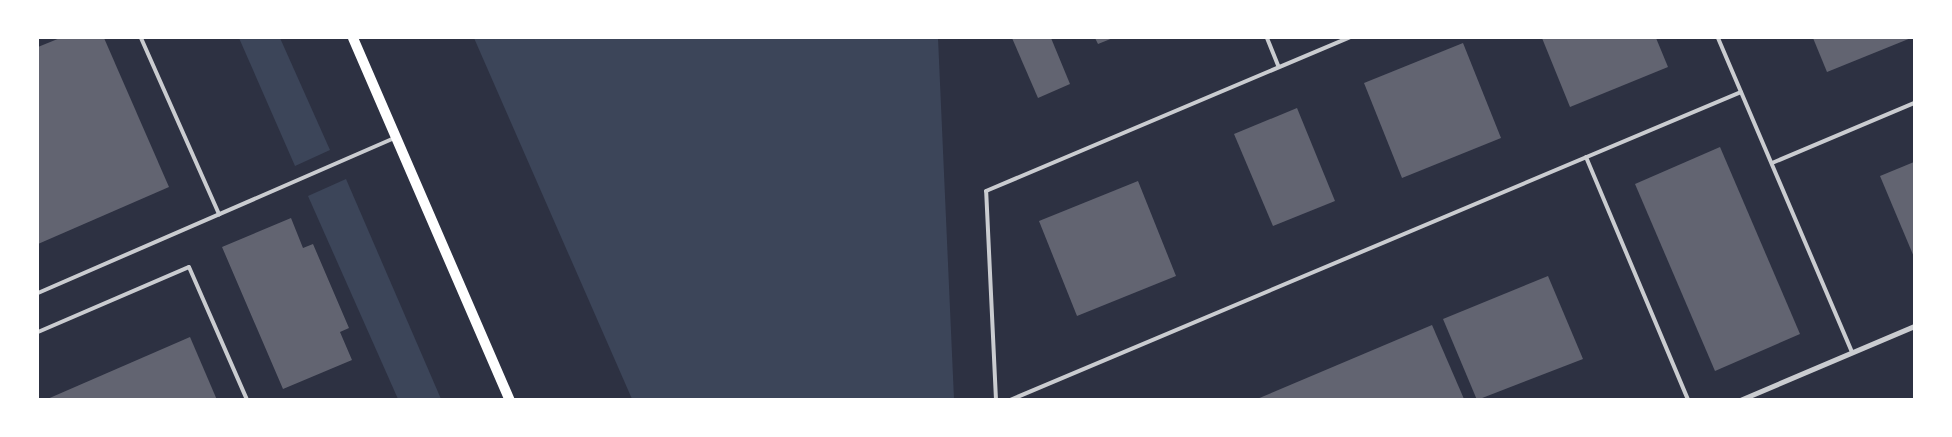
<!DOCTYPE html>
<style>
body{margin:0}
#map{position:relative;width:1952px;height:437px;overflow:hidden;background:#2d3142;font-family:"Noto Sans",sans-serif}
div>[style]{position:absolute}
.green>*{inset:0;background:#3c4559}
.building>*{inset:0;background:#626471}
.service>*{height:4px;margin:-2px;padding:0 2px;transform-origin:2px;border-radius:2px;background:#caccd0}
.minor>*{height:5px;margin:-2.5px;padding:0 2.5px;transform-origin:2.5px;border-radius:2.5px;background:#caccd0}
.secondary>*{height:10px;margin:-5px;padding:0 5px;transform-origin:5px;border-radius:5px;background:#fff}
span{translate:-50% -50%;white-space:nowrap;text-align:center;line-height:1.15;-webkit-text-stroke:5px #fff;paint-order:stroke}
.frame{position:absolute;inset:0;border:39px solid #fff;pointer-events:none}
</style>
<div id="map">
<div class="green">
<div style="clip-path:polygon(239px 38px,280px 38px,330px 150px,295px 166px)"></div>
<div style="clip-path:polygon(474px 38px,938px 38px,954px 399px,632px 399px)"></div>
<div style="clip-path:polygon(346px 179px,441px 399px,398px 399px,308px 196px)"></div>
</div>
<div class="building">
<div style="clip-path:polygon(60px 38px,104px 38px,169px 187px,38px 244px,38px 47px)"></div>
<div style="clip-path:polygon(1012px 38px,1051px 38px,1070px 84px,1038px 98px)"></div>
<div style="clip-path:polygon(1095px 38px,1113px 38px,1098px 44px)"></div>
<div style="clip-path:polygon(1542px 38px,1656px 38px,1668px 67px,1570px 107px)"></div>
<div style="clip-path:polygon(1813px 38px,1911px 38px,1827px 72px)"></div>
<div style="clip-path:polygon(1463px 43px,1501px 138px,1402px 178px,1364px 83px)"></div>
<div style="clip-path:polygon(1297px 108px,1335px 201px,1273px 226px,1234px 134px)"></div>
<div style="clip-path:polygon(1720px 147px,1800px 334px,1715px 371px,1635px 184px)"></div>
<div style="clip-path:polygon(1914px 162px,1914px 257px,1880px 176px)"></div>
<div style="clip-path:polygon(1138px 181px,1176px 276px,1077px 316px,1039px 221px)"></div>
<div style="clip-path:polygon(291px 218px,303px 248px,313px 244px,349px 328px,340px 332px,352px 360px,283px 389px,222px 247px)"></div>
<div style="clip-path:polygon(1548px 276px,1583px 359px,1477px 400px,1443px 319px)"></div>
<div style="clip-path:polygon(1432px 325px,1464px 399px,1257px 399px)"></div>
<div style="clip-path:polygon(190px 337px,217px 400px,45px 400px)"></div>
</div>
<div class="service">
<div style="left:141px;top:38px;width:193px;rotate:66.1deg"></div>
<div style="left:1267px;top:38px;width:31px;rotate:68deg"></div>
<div style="left:1718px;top:38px;width:341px;rotate:66.9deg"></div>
<div style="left:1586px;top:157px;width:264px;rotate:67.2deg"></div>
<div style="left:1772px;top:163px;width:154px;rotate:-22.9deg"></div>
<div style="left:38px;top:293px;width:388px;rotate:-23.5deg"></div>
<div style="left:38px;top:332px;width:164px;rotate:-23.3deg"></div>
<div style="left:189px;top:267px;width:145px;rotate:66.4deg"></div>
<div style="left:996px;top:400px;width:209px;rotate:-92.7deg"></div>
<div style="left:986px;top:191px;width:394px;rotate:-22.9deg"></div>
<div style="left:1010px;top:400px;width:793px;rotate:-22.85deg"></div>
</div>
<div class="minor">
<div style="left:1740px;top:400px;width:189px;rotate:-23deg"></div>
</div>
<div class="secondary">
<div style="left:353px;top:38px;width:395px;rotate:66.6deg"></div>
</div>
<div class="frame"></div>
</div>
